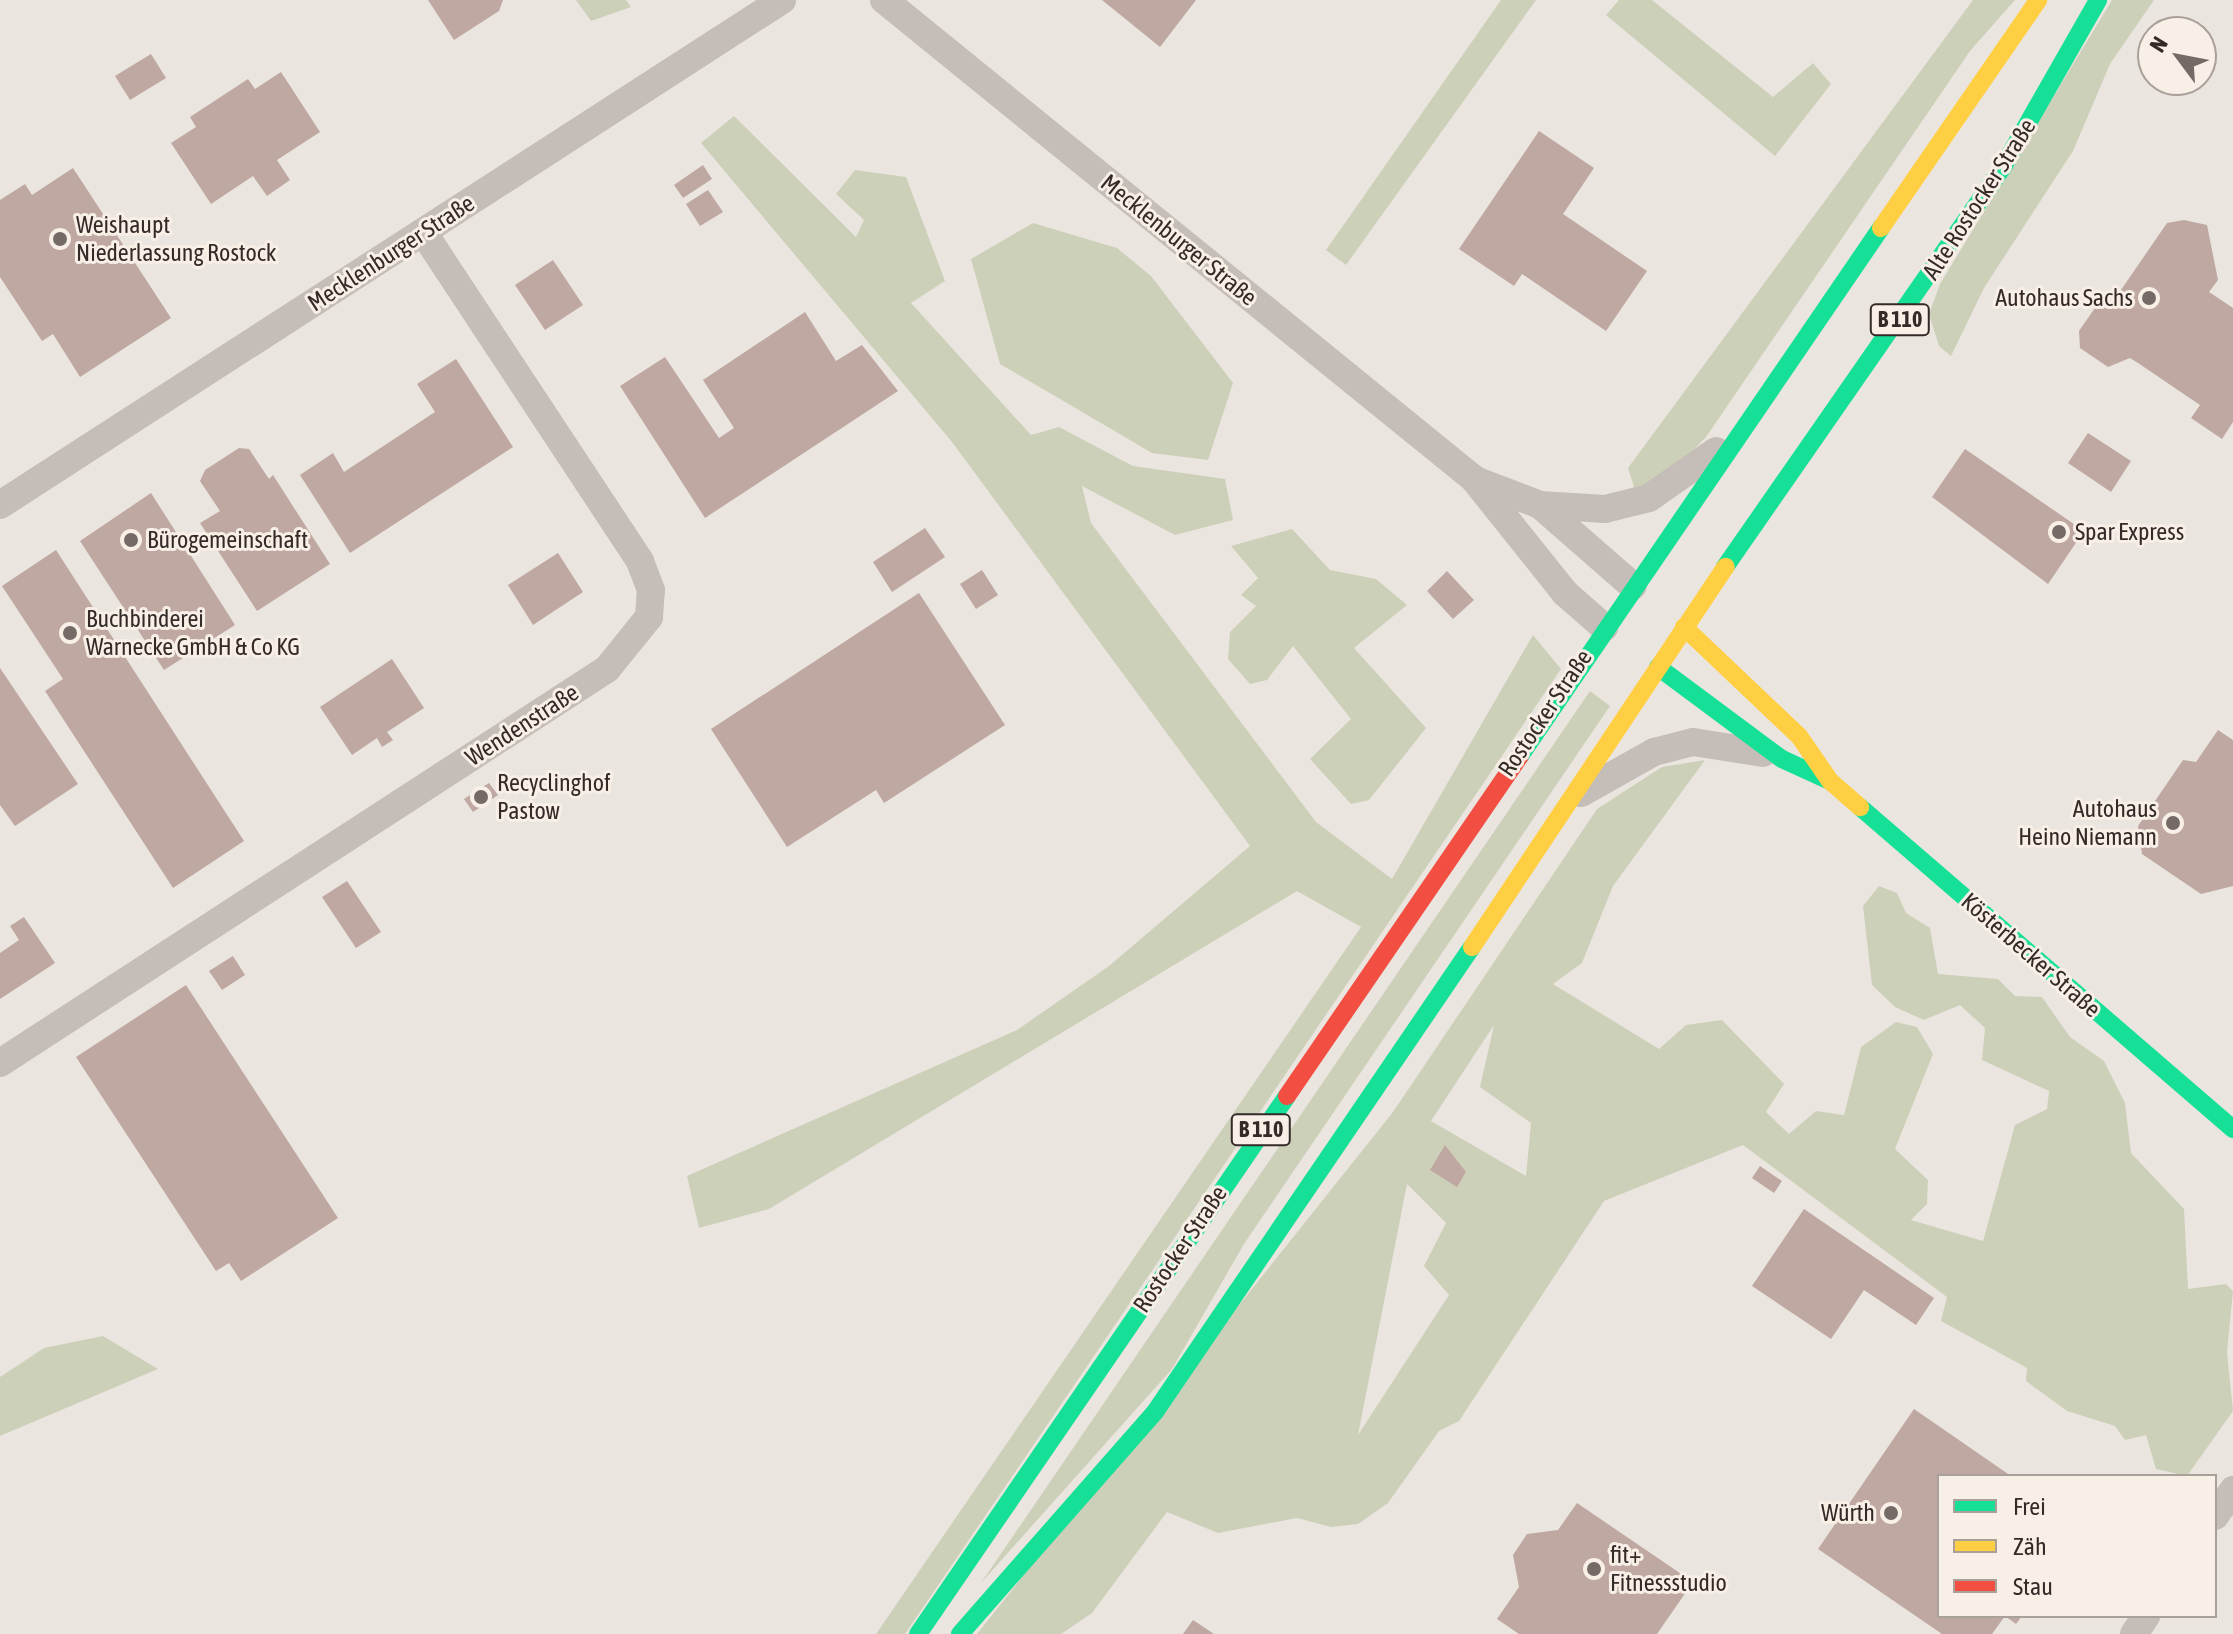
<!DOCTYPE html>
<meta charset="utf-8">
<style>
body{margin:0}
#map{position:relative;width:2233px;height:1634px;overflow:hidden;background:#ebe5df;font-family:"Asap Condensed",sans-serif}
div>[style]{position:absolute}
.green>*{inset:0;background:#cdd0b9}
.building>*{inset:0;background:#bea8a1}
.street>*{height:28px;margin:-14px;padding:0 14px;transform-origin:14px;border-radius:14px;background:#c4bdb8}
.fast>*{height:18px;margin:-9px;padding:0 9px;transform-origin:9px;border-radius:9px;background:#16e098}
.slow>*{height:18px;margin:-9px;padding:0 9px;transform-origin:9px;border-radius:9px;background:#ffcf43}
.jam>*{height:18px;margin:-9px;padding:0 9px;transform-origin:9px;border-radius:9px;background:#f24e42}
.dots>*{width:22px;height:22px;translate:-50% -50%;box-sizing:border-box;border:4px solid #f8efe6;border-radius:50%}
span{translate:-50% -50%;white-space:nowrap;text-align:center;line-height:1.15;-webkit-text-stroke:6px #f8efe6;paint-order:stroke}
.shield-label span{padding:2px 6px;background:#f8efe6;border:2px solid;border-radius:6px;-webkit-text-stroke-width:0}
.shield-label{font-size:22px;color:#342a27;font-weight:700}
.street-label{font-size:24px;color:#342a27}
.poi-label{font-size:24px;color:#342a27}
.left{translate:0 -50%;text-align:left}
.right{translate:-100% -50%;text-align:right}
.legend{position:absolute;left:1937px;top:1474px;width:280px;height:144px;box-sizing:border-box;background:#f8efe6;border:2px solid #aaa09a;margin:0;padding:10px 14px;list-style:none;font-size:24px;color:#342a27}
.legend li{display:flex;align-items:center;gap:16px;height:40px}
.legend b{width:40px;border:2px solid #aaa09a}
.north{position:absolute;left:2137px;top:16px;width:80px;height:80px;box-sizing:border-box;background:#f8efe6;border:2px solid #aaa09a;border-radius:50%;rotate:302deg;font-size:22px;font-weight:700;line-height:32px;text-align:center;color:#342a27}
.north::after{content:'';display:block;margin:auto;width:28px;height:36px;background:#746b67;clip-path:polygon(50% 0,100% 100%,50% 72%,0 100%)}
</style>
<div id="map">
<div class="green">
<div style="clip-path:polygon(576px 0,626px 0,631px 7px,591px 21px)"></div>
<div style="clip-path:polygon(1501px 0,1536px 0,1346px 265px,1326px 250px)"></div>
<div style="clip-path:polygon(1619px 0,1652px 0,1773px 97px,1813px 63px,1831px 84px,1775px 156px,1606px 15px)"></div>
<div style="clip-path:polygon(1973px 0,2015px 0,1970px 51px,1706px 437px,1676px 468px,1635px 490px,1628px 468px)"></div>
<div style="clip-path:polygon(2112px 0,2154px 0,2110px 64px,2073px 151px,1984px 288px,1951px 356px,1939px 346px,1929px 314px,1940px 284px)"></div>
<div style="clip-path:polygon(734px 116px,856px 237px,864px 220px,836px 194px,855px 170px,906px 177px,945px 281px,911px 303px,1031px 435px,1059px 427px,1133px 466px,1225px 479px,1233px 520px,1175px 535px,1082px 486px,1091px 523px,1316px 822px,1392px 879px,1533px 635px,1561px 669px,905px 1634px,876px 1634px,1361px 927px,1297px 891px,769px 1209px,699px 1228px,687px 1176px,1017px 1030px,1109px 966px,1250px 846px,952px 442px,701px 143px)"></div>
<div style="clip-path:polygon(1033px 223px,1117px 248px,1151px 276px,1233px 383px,1208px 460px,1152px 453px,1000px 364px,971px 259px)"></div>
<div style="clip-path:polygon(1292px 529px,1330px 570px,1376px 579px,1407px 605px,1354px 648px,1426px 728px,1369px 800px,1351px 804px,1310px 759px,1351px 719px,1293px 646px,1267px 680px,1250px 684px,1228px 659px,1230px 632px,1256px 606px,1241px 595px,1258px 578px,1231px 546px)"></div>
<div style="clip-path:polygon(1590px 691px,1610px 706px,1244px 1244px,1172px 1369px,981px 1583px)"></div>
<div style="clip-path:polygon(evenodd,1705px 760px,1613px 886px,1582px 963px,1553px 984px,1659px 1049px,1686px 1025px,1722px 1020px,1784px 1084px,1766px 1112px,1789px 1134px,1816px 1111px,1844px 1115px,1861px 1047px,1896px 1022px,1917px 1027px,1933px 1054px,1895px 1149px,1928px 1180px,1927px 1204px,1911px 1220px,1983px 1241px,2015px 1125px,2047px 1109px,2049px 1091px,1982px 1060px,1985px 1028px,1960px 1005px,1924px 1020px,1895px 1007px,1872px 985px,1863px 906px,1879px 886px,1897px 893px,1906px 913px,1930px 928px,1938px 974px,1998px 979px,2015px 996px,2042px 997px,2070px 1037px,2104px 1061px,2125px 1103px,2131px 1153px,2184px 1209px,2188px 1289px,2226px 1284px,2233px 1291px,2227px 1352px,2233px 1411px,2187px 1476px,2156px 1469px,2146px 1435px,2125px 1440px,2115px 1426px,2067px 1411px,2026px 1381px,2027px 1368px,1941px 1321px,1947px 1297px,1743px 1145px,1604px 1201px,1459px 1421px,1439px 1431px,1388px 1503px,1358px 1524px,1331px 1527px,1297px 1518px,1218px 1533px,1167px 1512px,1092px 1613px,1061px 1634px,977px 1634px,1393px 1112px,1597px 809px,1662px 767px,1705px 760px,1494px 1025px,1480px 1087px,1531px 1123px,1526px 1176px,1431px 1121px,1494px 1025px,1705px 760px,1407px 1184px,1446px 1223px,1424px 1266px,1449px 1295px,1358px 1435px,1407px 1184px)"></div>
<div style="clip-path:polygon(103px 1336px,158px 1369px,0 1436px,0 1377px,44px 1348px)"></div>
</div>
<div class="building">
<div style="clip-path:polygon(428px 0,503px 0,499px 11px,454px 40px)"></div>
<div style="clip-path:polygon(1102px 0,1196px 0,1160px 47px)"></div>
<div style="clip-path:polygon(151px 54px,166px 78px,130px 100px,115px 76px)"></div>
<div style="clip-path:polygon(281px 72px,320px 132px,277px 160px,290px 180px,267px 196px,253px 176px,211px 204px,171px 143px,196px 127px,190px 117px,248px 79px,255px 89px)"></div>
<div style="clip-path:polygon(1539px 131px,1594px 168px,1563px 214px,1647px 271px,1606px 331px,1522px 274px,1514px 286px,1459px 249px)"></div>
<div style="clip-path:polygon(703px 165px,712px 179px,683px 198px,674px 185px)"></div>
<div style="clip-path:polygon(73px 168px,171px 318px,80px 377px,53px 334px,42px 341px,0 277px,0 200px,25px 184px,32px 195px)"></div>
<div style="clip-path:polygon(708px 190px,723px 212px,700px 226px,686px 204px)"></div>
<div style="clip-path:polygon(2184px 220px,2207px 225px,2218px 280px,2209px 292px,2233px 308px,2233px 422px,2222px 439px,2191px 418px,2200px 405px,2138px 363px,2130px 358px,2108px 367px,2080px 348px,2079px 331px,2097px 305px,2112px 303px,2167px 223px)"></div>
<div style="clip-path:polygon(553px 260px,583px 305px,545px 330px,515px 285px)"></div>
<div style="clip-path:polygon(805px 312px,836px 361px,862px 345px,898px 391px,705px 518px,620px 386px,665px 357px,719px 438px,734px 428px,703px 380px)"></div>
<div style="clip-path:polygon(456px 359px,513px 447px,350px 553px,300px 475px,333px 453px,344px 472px,435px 412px,417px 384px)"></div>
<div style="clip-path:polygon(2088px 433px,2131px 461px,2111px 492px,2068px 463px)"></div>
<div style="clip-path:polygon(239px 448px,249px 449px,269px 479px,273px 475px,330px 564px,257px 611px,200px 523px,220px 511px,200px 481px,205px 470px)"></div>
<div style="clip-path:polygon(1965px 449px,2084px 531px,2048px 584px,1932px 497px)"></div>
<div style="clip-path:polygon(151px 493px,235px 625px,164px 670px,80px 541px)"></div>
<div style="clip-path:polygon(925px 528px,945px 557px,892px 592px,873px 562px)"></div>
<div style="clip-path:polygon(56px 550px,244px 841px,173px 888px,45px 691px,63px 679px,2px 586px)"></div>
<div style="clip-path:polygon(558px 553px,583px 592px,533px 625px,508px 585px)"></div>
<div style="clip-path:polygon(982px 570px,998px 595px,976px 609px,960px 584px)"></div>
<div style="clip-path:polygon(1447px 571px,1474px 600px,1453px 619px,1427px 591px)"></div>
<div style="clip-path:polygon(919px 593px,1005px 725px,884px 803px,876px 790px,787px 847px,711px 729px)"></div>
<div style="clip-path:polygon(392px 659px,424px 708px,387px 732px,393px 740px,382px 747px,377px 738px,352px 755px,320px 707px)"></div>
<div style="clip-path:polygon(0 668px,78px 784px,15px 826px,0 805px)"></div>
<div style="clip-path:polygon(2218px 730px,2233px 740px,2233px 886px,2201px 894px,2142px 854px,2138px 826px,2183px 760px,2196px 762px)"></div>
<div style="clip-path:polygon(489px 783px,498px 795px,473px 812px,464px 799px)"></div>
<div style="clip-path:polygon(347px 881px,381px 932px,356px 948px,322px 897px)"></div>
<div style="clip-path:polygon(24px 917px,55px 963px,0 999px,0 953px,19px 940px,10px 926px)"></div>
<div style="clip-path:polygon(233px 956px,245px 975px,222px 990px,209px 971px)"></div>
<div style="clip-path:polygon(186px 985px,338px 1218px,241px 1281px,229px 1263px,216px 1271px,76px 1057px)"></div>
<div style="clip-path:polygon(1445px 1145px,1466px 1172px,1457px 1187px,1430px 1170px)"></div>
<div style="clip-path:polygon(1760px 1166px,1782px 1181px,1774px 1193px,1752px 1178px)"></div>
<div style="clip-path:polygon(1804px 1209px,1934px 1298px,1916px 1325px,1864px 1290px,1831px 1339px,1752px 1286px)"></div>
<div style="clip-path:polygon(1914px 1409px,2011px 1476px,1939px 1476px,1939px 1616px,2022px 1616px,2016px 1624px,2005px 1616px,1992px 1634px,1942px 1634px,1818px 1549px)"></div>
<div style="clip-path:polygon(1577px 1503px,1693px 1582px,1657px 1634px,1519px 1634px,1497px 1619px,1519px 1587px,1513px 1555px,1527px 1534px,1558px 1530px)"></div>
<div style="clip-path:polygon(1193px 1620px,1214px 1634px,1183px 1634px)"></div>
</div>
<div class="street">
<div style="left:884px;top:0;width:760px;rotate:39.07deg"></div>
<div style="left:1474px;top:479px;width:146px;rotate:51.4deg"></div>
<div style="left:1565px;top:593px;width:52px;rotate:41.1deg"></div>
<div style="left:1475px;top:480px;width:70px;rotate:21deg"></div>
<div style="left:1540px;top:505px;width:123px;rotate:41.1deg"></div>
<div style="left:0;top:505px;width:931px;rotate:-32.85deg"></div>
<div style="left:1540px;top:505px;width:65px;rotate:3.5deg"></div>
<div style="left:1605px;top:509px;width:45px;rotate:-14deg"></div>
<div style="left:1649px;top:498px;width:82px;rotate:-35deg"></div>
<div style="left:1581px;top:793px;width:84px;rotate:-29.3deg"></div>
<div style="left:1654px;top:752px;width:40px;rotate:-14.4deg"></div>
<div style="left:1693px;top:742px;width:71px;rotate:8.9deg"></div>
<div style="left:0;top:1063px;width:724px;rotate:-32.99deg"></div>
<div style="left:607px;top:669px;width:67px;rotate:-51.1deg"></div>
<div style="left:649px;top:617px;width:27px;rotate:-86deg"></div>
<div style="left:651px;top:590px;width:31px;rotate:-111deg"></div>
<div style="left:640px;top:561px;width:394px;rotate:-123.4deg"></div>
<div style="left:2215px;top:1516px;width:32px;rotate:-55deg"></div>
<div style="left:2134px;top:1634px;width:22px;rotate:-56deg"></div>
</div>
<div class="fast">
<div style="left:1725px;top:567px;width:489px;rotate:-55.2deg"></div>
<div style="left:2004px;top:165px;width:190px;rotate:-60.3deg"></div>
<div style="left:1658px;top:667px;width:154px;rotate:36.6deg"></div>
<div style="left:1782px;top:759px;width:53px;rotate:24.6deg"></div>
<div style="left:1520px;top:756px;width:640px;rotate:-55.64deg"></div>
<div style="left:1860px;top:807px;width:493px;rotate:40.8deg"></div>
<div style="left:918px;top:1634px;width:652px;rotate:-55.55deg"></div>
<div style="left:960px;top:1634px;width:295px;rotate:-48.7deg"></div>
<div style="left:1155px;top:1412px;width:563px;rotate:-55.72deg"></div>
</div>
<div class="slow">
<div style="left:1881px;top:228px;width:277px;rotate:-55.4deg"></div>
<div style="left:1684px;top:627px;width:158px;rotate:43.5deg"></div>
<div style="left:1799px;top:736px;width:55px;rotate:55.4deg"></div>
<div style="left:1830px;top:781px;width:40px;rotate:41deg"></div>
<div style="left:1472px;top:947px;width:457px;rotate:-56.3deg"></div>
</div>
<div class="jam">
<div style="left:1287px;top:1096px;width:412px;rotate:-55.6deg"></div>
</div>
<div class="dots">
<div style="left:60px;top:239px;background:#746b67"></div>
<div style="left:2149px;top:298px;background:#746b67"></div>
<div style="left:2059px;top:532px;background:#746b67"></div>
<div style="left:131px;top:540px;background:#746b67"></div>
<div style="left:70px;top:633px;background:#746b67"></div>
<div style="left:481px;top:797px;background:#746b67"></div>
<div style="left:2173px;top:823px;background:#746b67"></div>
<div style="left:1891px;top:1513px;background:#746b67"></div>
<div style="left:1594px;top:1569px;background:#746b67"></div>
</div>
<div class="shield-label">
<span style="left:1900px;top:320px">B 110</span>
<span style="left:1261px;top:1130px">B 110</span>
</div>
<div class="street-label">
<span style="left:1979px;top:199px;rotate:-57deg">Alte Rostocker Straße</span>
<span style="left:1179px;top:240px;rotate:39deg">Mecklenburger Straße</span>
<span style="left:391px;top:253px;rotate:-33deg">Mecklenburger Straße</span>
<span style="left:1545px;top:713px;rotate:-56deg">Rostocker Straße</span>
<span style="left:522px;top:725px;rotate:-33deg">Wendenstraße</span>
<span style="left:2031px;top:955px;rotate:41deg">Kösterbecker Straße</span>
<span style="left:1180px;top:1249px;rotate:-56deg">Rostocker Straße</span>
</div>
<div class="poi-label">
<span class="left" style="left:76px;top:239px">Weishaupt<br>Niederlassung Rostock</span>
<span class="right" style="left:2133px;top:298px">Autohaus Sachs</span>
<span class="left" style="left:2075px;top:532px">Spar Express</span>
<span class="left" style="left:147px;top:540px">Bürogemeinschaft</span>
<span class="left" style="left:86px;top:633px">Buchbinderei<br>Warnecke GmbH &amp; Co KG</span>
<span class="left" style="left:497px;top:797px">Recyclinghof<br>Pastow</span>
<span class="right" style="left:2157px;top:823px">Autohaus<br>Heino Niemann</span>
<span class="right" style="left:1875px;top:1513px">Würth</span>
<span class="left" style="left:1610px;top:1569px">fit+<br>Fitnessstudio</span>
</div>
<ul class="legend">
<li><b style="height:10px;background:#16e098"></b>Frei</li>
<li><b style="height:10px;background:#ffcf43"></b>Zäh</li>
<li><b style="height:10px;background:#f24e42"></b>Stau</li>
</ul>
<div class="north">N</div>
</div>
